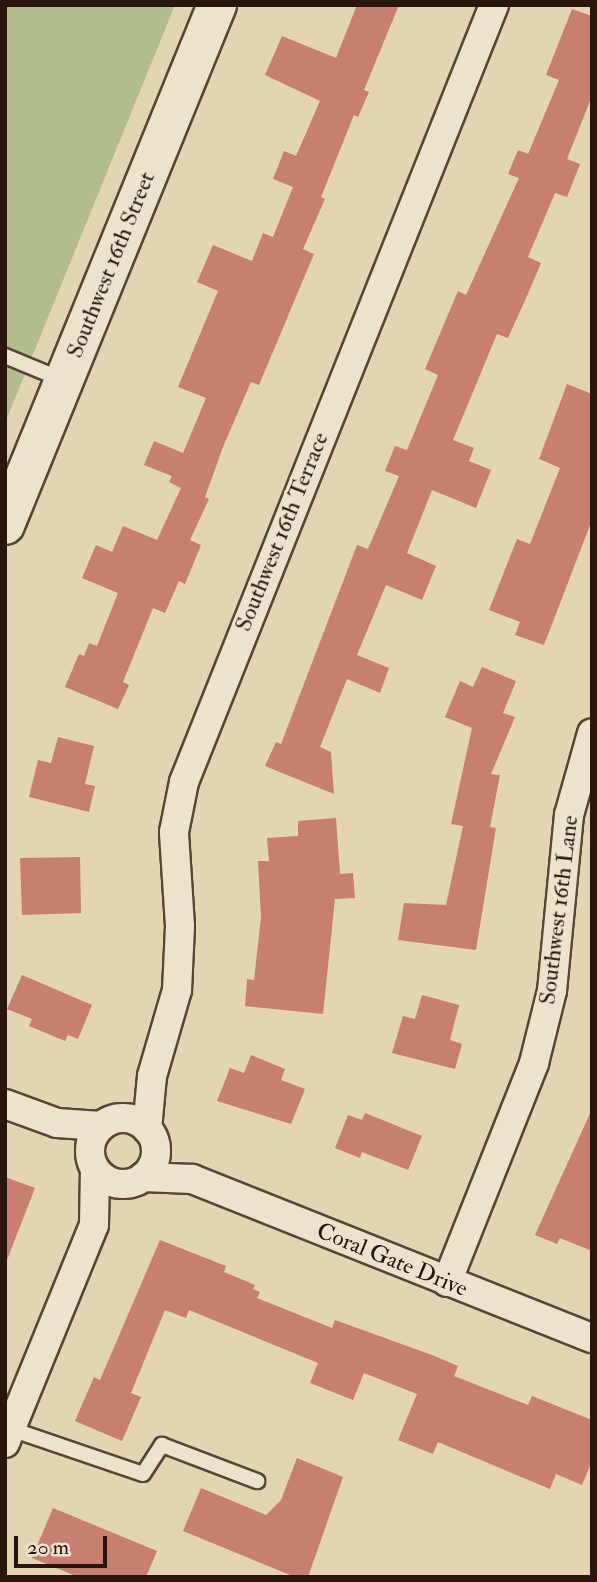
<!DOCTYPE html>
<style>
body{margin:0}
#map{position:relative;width:597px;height:1582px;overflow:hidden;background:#e3d4b2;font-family:"IM FELL Double Pica",serif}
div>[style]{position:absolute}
.green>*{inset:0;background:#b2bd8d}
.building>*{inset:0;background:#c77f70}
.roads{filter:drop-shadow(2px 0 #584536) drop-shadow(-2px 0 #584536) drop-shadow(0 2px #584536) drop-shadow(0 -2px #584536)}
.lane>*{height:14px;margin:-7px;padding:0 7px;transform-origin:7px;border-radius:7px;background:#ede3cd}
.street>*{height:28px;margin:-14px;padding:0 14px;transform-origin:14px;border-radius:14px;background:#ede3cd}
.street>.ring{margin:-14px;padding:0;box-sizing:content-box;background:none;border:28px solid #ede3cd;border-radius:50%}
.secondary>*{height:38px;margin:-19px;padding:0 19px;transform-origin:19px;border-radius:19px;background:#ede3cd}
span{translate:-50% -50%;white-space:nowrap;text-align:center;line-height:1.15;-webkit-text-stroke:5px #ede3cd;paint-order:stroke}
.street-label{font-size:23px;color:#2a150d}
.frame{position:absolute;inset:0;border:7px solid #2a150d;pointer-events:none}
.scale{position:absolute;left:14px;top:1536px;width:93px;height:32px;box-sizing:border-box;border:4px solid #2a150d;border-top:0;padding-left:9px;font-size:21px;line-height:24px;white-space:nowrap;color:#2a150d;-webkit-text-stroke:5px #ede3cd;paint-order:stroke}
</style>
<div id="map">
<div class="green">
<div style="clip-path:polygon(5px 5px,175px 5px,5px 423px)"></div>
</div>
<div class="building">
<div style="clip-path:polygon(357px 5px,399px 5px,364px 90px,369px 92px,358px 117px,354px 115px,321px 197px,325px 199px,303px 249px,314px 254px,259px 385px,251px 382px,223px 447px,205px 497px,209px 499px,190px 540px,201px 545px,185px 584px,179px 581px,165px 613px,153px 608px,123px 682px,129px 685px,118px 709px,65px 687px,79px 654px,84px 656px,89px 643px,97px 646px,118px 593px,82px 578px,96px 545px,112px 552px,123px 526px,157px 540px,181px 488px,169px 482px,172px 476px,144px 465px,154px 441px,183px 453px,206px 398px,178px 387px,218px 291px,197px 282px,213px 245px,252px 261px,263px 233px,273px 237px,293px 187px,273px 179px,284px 151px,296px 156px,320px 101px,265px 75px,282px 36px,336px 58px)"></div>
<div style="clip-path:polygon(572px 9px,592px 16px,592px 96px,567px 159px,580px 164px,567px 197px,555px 193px,528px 257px,541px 263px,527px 296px,508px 338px,497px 334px,453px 440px,474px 448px,469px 461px,491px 470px,476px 508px,432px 490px,407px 553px,436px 566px,422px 600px,386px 585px,357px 655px,389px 668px,380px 693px,347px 679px,320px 747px,331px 752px,334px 794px,265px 766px,276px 742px,281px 744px,357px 545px,368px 549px,399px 476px,385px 471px,395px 446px,407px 450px,438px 375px,425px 369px,458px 291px,466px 295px,519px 178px,508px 174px,518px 150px,528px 154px,559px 80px,546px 75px)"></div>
<div style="clip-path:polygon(567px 384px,592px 394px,592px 520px,544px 645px,515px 635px,520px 622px,489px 610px,517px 539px,530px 544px,560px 468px,539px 459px)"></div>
<div style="clip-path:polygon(482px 667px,516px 681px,503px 713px,515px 717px,491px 774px,500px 775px,490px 827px,496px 828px,476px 950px,398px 940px,404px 903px,446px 905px,463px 826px,451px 824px,472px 728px,445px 717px,460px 681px,473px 687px)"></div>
<div style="clip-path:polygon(58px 737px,94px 746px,85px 784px,95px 786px,89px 812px,29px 797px,38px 760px,51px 763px)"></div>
<div style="clip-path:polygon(336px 818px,340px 874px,353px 873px,355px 898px,335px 899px,323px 1014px,245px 1006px,247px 979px,254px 980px,261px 918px,258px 861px,269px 861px,267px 838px,298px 836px,298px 821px)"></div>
<div style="clip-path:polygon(80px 857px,81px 913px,22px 915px,20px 858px)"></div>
<div style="clip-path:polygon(22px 975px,92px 1005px,78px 1039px,68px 1035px,65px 1041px,29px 1026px,32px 1019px,7px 1009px)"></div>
<div style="clip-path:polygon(422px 995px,459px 1005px,450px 1040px,462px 1044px,455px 1069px,392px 1053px,403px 1016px,415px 1019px)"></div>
<div style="clip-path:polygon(251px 1055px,285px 1069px,281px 1080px,305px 1089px,291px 1124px,217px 1101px,230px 1068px,244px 1073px)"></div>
<div style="clip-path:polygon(592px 1109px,592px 1251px,560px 1238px,557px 1244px,535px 1235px)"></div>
<div style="clip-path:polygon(365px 1113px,422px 1136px,408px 1170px,362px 1152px,360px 1158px,335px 1148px,348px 1115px,362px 1120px)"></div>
<div style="clip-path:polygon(5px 1177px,35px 1188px,7px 1260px,5px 1259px)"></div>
<div style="clip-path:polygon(160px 1240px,226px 1266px,224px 1272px,255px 1285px,253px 1289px,260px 1292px,257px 1298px,332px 1328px,335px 1320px,432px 1355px,458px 1366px,454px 1376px,528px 1405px,532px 1396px,592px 1420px,592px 1461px,582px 1485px,556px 1474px,550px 1489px,438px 1442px,433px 1454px,398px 1440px,417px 1394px,364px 1373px,353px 1400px,310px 1383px,318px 1363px,189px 1310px,186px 1318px,165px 1310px,131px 1393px,141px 1397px,122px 1441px,75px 1421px,94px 1377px,100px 1380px)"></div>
<div style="clip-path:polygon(297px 1458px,343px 1477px,308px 1577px,295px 1577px,183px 1531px,201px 1488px,266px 1515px,281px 1500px)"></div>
<div style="clip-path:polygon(53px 1508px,157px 1551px,146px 1577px,78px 1577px,32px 1558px)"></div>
</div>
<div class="roads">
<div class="lane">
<div style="left:5px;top:356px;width:63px;rotate:22.5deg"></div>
<div style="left:11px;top:1429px;width:139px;rotate:18.8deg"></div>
<div style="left:143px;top:1474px;width:35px;rotate:-57deg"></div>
<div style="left:162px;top:1445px;width:102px;rotate:20.8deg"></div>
</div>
<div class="street">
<div style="left:5px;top:1104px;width:55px;rotate:20.1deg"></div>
<div style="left:57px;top:1123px;width:44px;rotate:3.9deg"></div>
<div class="ring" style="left:90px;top:1118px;width:38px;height:38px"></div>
<div style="left:147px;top:1129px;width:53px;rotate:-84.6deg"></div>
<div style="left:152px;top:1076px;width:90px;rotate:-73.8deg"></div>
<div style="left:177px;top:990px;width:64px;rotate:-87.3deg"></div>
<div style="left:180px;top:926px;width:94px;rotate:-93.7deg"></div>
<div style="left:174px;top:832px;width:51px;rotate:-78.7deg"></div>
<div style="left:184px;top:782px;width:837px;rotate:-68.25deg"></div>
<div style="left:143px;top:1177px;width:49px;rotate:2.3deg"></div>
<div style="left:192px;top:1179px;width:430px;rotate:21.7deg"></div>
<div style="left:447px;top:1282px;width:236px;rotate:-68.3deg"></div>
<div style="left:534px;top:1063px;width:74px;rotate:-76deg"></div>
<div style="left:552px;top:991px;width:177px;rotate:-84.5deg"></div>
<div style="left:569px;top:815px;width:85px;rotate:-74.3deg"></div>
<div style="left:5px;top:1443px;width:235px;rotate:-67.8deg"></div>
<div style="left:94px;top:1225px;width:56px;rotate:-89deg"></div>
</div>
<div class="secondary">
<div style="left:5px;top:525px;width:562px;rotate:-67.82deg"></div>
</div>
</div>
<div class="street-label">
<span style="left:111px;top:265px;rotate:-68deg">Southwest 16th Street</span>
<span style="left:282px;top:532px;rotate:-68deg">Southwest 16th Terrace</span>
<span style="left:559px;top:910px;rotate:-83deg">Southwest 16th Lane</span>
<span style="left:392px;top:1260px;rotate:22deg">Coral Gate Drive</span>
</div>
<div class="frame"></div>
<div class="scale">20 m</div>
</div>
